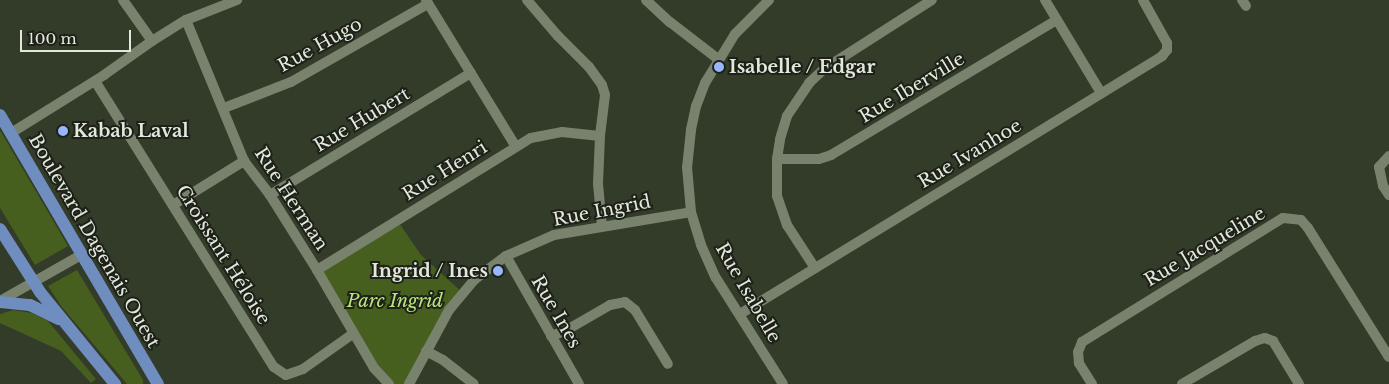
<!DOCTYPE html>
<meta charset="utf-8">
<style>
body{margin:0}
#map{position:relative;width:1389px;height:384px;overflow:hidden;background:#333b29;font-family:"Libre Baskerville",serif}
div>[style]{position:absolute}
.green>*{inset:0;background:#465e1e}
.minor>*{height:10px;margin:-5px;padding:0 5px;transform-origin:5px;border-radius:5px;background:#78826d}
.major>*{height:12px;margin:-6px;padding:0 6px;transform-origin:6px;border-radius:6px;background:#6f8dbf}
.dots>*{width:14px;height:14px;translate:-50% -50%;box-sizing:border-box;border:2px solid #1d2118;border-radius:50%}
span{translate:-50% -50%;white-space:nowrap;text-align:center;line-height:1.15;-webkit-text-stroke:4px #1d2118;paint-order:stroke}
.street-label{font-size:18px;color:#e3e8dd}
.poi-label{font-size:18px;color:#e3e8dd;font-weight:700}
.left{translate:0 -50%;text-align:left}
.right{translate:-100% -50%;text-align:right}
.park-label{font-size:18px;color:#b9e57b;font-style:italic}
.scale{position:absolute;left:20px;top:30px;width:111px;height:22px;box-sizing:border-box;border:2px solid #e3e8dd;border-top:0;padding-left:6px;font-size:15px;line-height:18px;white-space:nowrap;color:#e3e8dd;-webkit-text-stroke:4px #1d2118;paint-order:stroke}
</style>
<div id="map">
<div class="green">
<div style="clip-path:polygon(0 130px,68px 246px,35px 265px,0 208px)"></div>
<div style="clip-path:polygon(397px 220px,421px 255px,462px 292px,409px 384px,389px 384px,320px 274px)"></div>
<div style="clip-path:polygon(77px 270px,143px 380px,143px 384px,127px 384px,61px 306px,48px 286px)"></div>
<div style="clip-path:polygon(13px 310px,32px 313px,48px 321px,96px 379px,91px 383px,61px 351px,0 323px,0 314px)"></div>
</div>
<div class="minor">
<div style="left:123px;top:0;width:50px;rotate:54.7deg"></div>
<div style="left:426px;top:0;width:172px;rotate:58.5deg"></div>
<div style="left:527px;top:0;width:48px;rotate:49.3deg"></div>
<div style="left:558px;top:36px;width:44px;rotate:45deg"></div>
<div style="left:589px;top:67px;width:22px;rotate:54deg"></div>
<div style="left:602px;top:85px;width:10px;rotate:73deg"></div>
<div style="left:605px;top:95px;width:41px;rotate:97deg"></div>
<div style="left:600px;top:136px;width:48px;rotate:92.4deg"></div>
<div style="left:598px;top:184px;width:42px;rotate:84.6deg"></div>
<div style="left:646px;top:0;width:33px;rotate:43deg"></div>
<div style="left:670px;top:22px;width:61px;rotate:37.6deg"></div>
<div style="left:769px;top:0;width:48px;rotate:135deg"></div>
<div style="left:735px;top:34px;width:57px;rotate:121.5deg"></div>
<div style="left:705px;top:83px;width:25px;rotate:111deg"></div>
<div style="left:696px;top:106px;width:25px;rotate:102deg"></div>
<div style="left:691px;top:130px;width:37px;rotate:96deg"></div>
<div style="left:687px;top:167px;width:45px;rotate:84.9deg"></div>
<div style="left:691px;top:212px;width:34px;rotate:73deg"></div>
<div style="left:701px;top:245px;width:36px;rotate:66deg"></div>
<div style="left:716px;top:278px;width:125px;rotate:57.7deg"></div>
<div style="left:1045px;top:0;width:109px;rotate:58.9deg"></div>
<div style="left:1242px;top:0;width:7px;rotate:56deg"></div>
<div style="left:186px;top:20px;width:152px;rotate:67.6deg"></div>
<div style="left:244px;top:161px;width:43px;rotate:52.6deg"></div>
<div style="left:270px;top:195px;width:89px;rotate:57.9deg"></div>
<div style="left:317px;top:270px;width:113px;rotate:59.8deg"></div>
<div style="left:374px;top:368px;width:22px;rotate:47deg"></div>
<div style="left:95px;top:81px;width:337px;rotate:58deg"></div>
<div style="left:274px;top:367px;width:14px;rotate:34deg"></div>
<div style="left:286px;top:375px;width:18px;rotate:-19deg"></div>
<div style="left:303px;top:369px;width:62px;rotate:-35.2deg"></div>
<div style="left:224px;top:108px;width:72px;rotate:-21.2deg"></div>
<div style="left:291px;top:82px;width:158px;rotate:-29.7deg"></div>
<div style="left:11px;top:133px;width:110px;rotate:-31.9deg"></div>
<div style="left:104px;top:75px;width:59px;rotate:-35.3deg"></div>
<div style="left:152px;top:41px;width:40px;rotate:-32deg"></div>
<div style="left:186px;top:20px;width:55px;rotate:-21.4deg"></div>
<div style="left:1389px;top:156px;width:15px;rotate:132deg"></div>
<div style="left:1379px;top:167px;width:19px;rotate:78deg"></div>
<div style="left:1383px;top:186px;width:11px;rotate:56deg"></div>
<div style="left:777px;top:159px;width:42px"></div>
<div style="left:819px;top:159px;width:13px;rotate:-18deg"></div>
<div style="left:831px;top:155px;width:263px;rotate:-30.9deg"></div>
<div style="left:270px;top:195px;width:235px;rotate:-31.3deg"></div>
<div style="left:173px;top:205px;width:84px;rotate:-31.8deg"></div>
<div style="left:506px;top:256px;width:147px;rotate:60.3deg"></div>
<div style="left:815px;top:268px;width:51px;rotate:-123.1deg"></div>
<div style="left:787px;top:225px;width:31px;rotate:-109deg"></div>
<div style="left:777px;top:196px;width:37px;rotate:-90deg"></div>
<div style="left:777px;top:159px;width:20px;rotate:-81deg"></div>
<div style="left:780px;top:139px;width:24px;rotate:-73deg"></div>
<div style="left:787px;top:116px;width:40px;rotate:-56deg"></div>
<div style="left:809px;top:83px;width:21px;rotate:-43deg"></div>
<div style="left:824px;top:69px;width:128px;rotate:-32.6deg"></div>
<div style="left:317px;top:270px;width:251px;rotate:-31.7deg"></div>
<div style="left:531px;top:138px;width:32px;rotate:-11deg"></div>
<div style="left:562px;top:132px;width:38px;rotate:6deg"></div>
<div style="left:0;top:301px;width:93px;rotate:-29.6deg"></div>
<div style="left:740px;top:314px;width:495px;rotate:-31.4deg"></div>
<div style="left:1162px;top:56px;width:8px;rotate:-50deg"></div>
<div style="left:1167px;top:50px;width:7px;rotate:-90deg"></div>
<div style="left:1167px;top:43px;width:49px;rotate:-119.2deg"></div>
<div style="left:551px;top:336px;width:15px;rotate:-20deg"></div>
<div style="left:565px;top:331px;width:52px;rotate:-30deg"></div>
<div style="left:610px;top:305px;width:15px;rotate:-11deg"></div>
<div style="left:625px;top:302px;width:13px;rotate:39deg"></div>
<div style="left:635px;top:310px;width:63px;rotate:58.6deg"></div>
<div style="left:426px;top:351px;width:19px;rotate:28deg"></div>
<div style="left:443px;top:360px;width:39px;rotate:38deg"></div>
<div style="left:409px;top:384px;width:84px;rotate:-61.6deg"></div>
<div style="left:449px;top:310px;width:39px;rotate:-50deg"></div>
<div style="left:474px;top:280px;width:40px;rotate:-37deg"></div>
<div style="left:506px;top:256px;width:52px;rotate:-23.6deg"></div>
<div style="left:554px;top:235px;width:139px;rotate:-9.5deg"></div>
<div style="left:1092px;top:384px;width:25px;rotate:-122deg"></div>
<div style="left:1079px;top:363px;width:11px;rotate:-95deg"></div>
<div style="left:1078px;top:352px;width:11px;rotate:-68deg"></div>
<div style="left:1082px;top:342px;width:236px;rotate:-31.7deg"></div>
<div style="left:1283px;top:218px;width:18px;rotate:6deg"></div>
<div style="left:1301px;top:220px;width:11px;rotate:49deg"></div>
<div style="left:1308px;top:228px;width:152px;rotate:57.9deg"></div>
<div style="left:1182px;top:384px;width:85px;rotate:-30.5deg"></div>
<div style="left:1255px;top:341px;width:10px;rotate:-17deg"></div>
<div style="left:1265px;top:338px;width:9px;rotate:21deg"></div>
<div style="left:1273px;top:341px;width:50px;rotate:58.8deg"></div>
</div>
<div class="major">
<div style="left:0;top:115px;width:312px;rotate:59.6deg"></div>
<div style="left:0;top:229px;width:75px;rotate:57.6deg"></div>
<div style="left:40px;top:292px;width:119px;rotate:50.8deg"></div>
<div style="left:0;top:302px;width:30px;rotate:6deg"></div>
<div style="left:30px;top:305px;width:32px;rotate:26deg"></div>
</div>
<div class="dots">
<div style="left:719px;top:67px;background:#96b6fd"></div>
<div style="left:63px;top:131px;background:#96b6fd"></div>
<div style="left:498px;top:271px;background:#96b6fd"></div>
</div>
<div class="street-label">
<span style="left:320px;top:45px;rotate:-29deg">Rue Hugo</span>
<span style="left:912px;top:88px;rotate:-31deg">Rue Iberville</span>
<span style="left:362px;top:120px;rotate:-31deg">Rue Hubert</span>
<span style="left:970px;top:154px;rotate:-31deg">Rue Ivanhoe</span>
<span style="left:445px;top:171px;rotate:-32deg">Rue Henri</span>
<span style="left:291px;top:199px;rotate:57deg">Rue Herman</span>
<span style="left:602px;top:211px;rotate:-11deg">Rue Ingrid</span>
<span style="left:94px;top:241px;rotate:60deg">Boulevard Dagenais Ouest</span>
<span style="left:1205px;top:247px;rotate:-31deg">Rue Jacqueline</span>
<span style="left:223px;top:255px;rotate:58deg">Croissant Héloise</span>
<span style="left:748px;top:293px;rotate:60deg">Rue Isabelle</span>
<span style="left:556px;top:312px;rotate:60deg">Rue Ines</span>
</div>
<div class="poi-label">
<span class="left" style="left:729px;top:67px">Isabelle / Edgar</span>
<span class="left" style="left:73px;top:131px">Kabab Laval</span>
<span class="right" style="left:488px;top:271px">Ingrid / Ines</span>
</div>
<div class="park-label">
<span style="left:395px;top:301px">Parc Ingrid</span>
</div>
<div class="scale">100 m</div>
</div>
